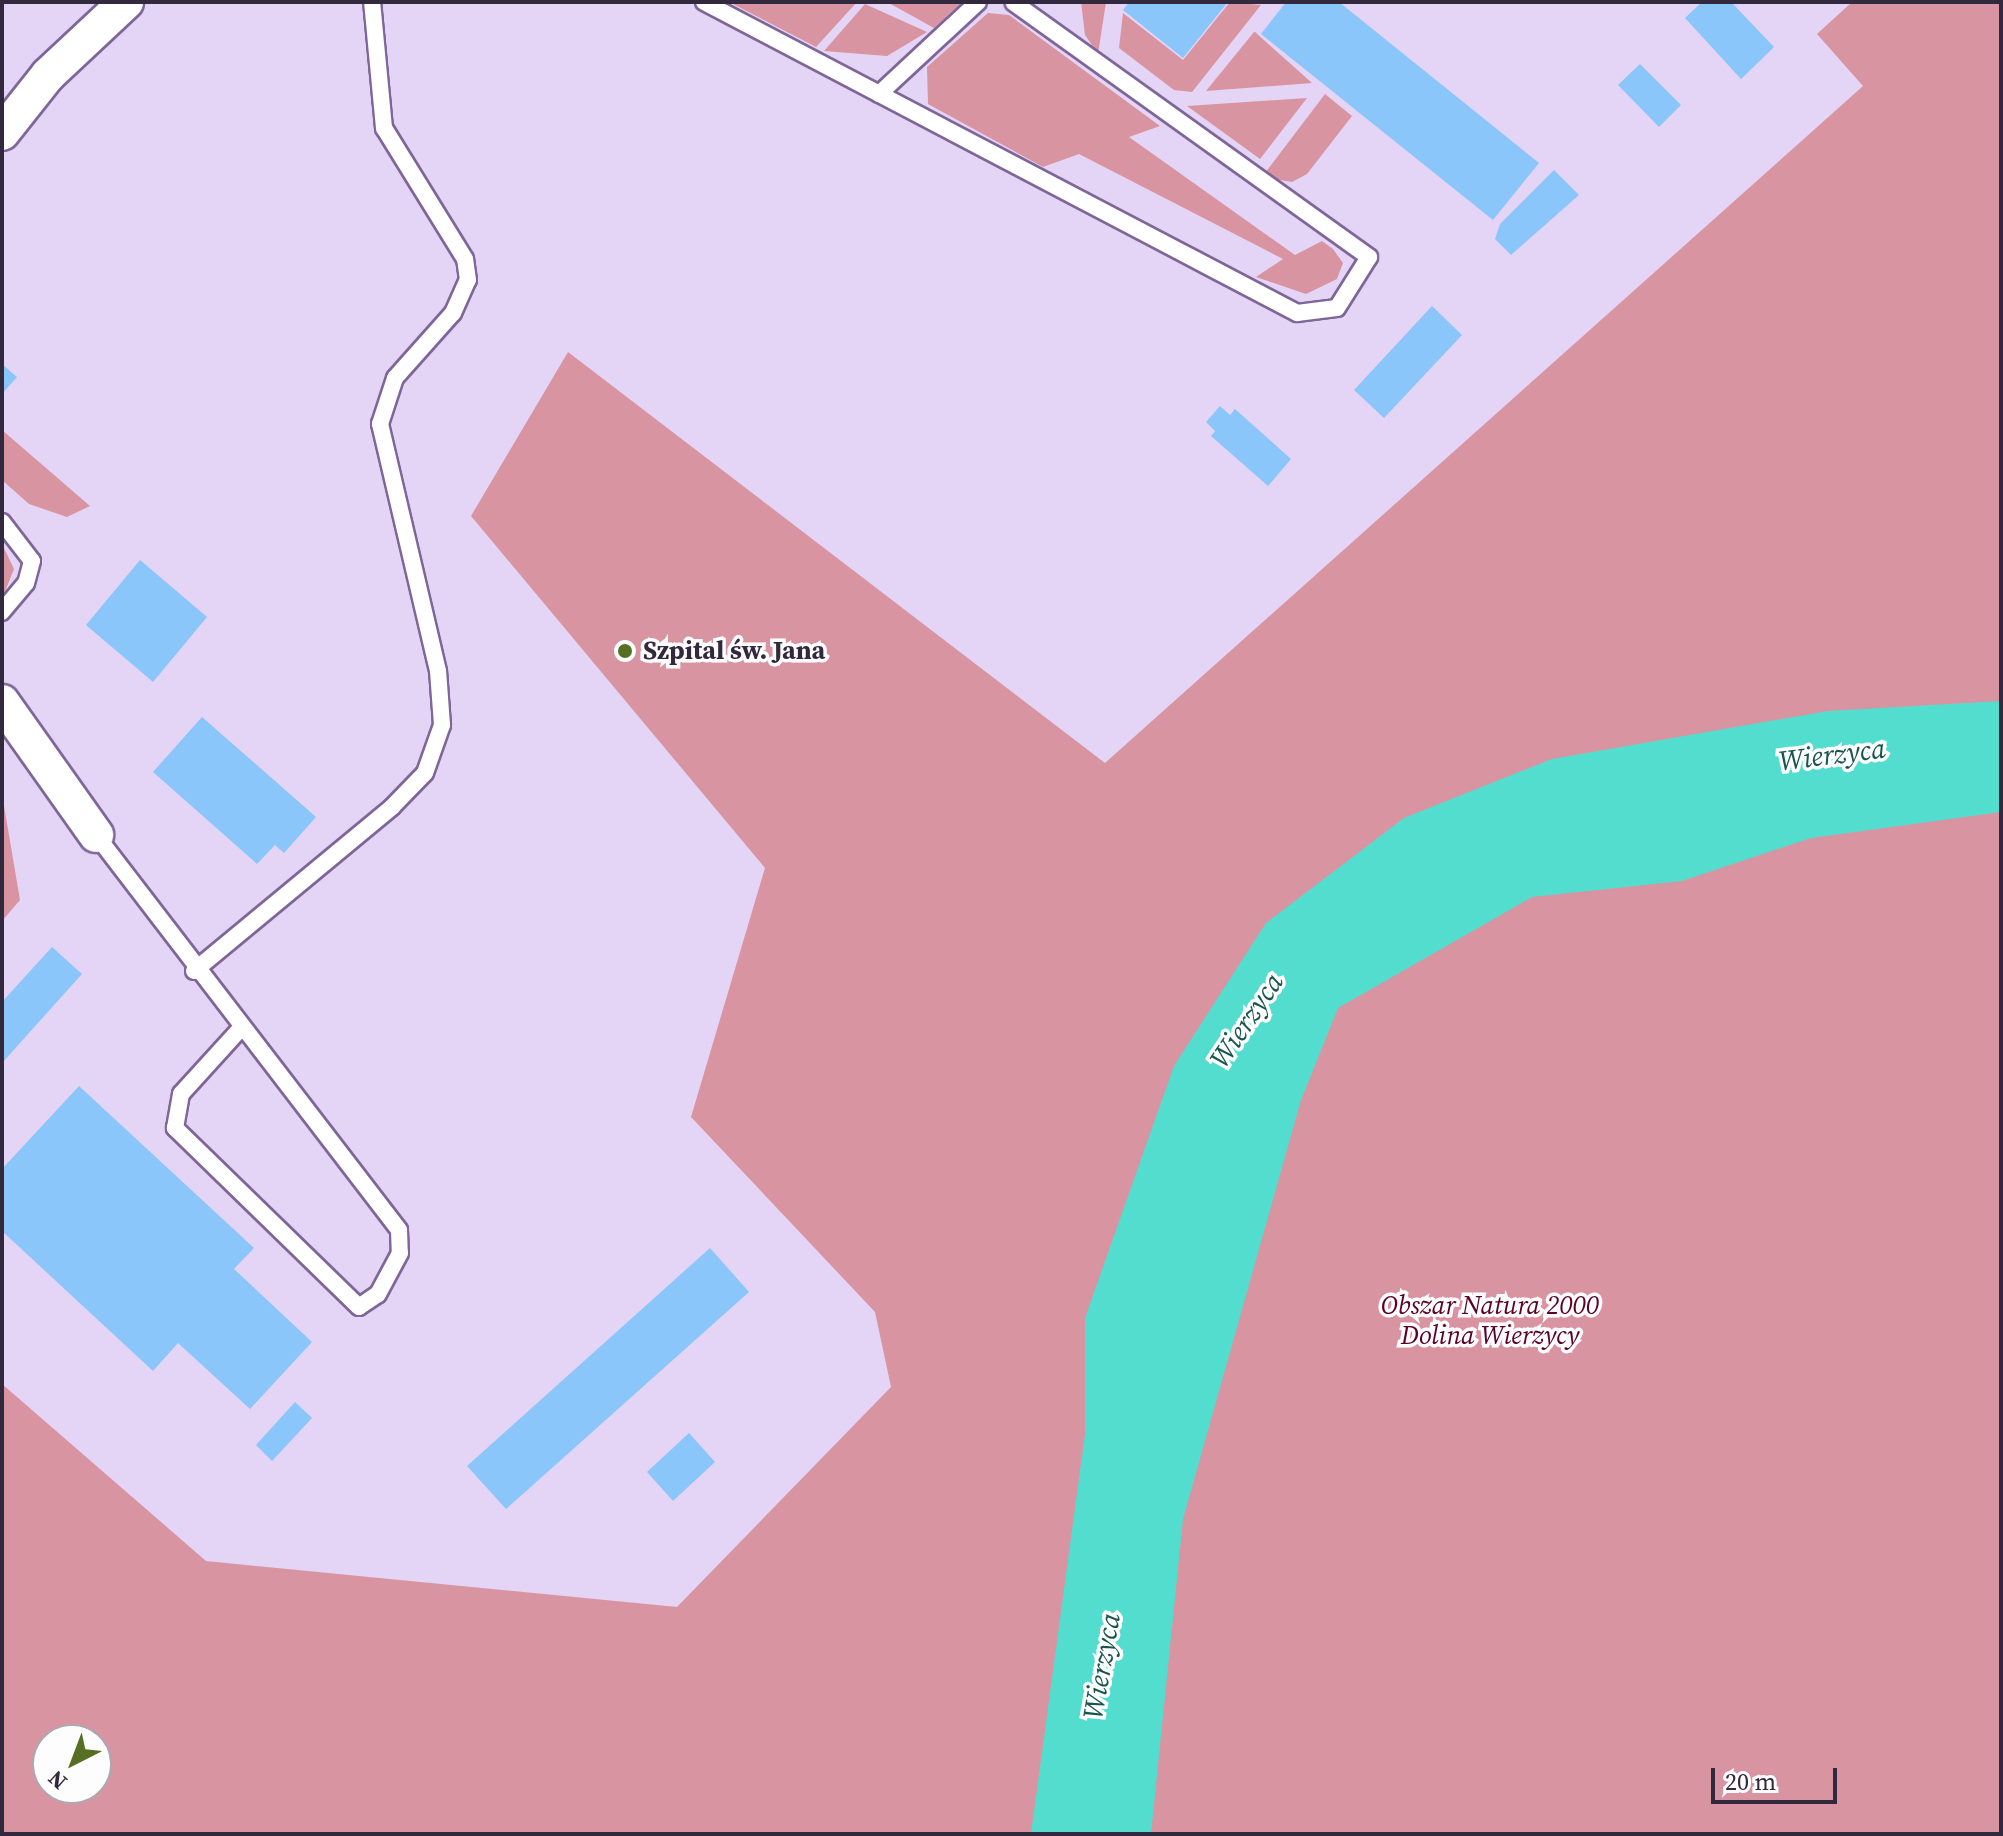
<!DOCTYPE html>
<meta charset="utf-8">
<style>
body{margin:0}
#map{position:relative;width:2003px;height:1836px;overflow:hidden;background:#e4d4f6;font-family:"Source Serif 4",serif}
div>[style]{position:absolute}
.green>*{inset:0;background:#d994a2}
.water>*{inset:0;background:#53ddcf}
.building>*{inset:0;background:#8bc6fa}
.roads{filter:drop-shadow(2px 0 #7f6699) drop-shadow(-2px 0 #7f6699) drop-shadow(0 2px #7f6699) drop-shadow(0 -2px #7f6699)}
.lane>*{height:16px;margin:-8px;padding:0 8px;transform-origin:8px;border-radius:8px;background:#fff}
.street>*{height:34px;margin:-17px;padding:0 17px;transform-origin:17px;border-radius:17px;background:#fff}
.dots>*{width:22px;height:22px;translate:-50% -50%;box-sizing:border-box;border:4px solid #fdfdfd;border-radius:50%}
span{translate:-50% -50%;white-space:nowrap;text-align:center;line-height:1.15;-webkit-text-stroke:7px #fdfdfd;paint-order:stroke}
.poi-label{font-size:26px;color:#33293f;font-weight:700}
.left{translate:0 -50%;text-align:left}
.park-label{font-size:26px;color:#5a0125;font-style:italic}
.water-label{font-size:28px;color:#1a544f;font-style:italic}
.frame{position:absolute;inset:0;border:4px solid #33293f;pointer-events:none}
.north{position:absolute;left:32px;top:1724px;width:80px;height:80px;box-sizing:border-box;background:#fdfdfd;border:2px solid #aca8b1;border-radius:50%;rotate:222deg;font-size:22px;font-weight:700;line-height:32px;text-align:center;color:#33293f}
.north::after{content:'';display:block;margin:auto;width:28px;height:36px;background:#566f22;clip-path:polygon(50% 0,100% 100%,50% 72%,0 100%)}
.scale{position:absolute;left:1711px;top:1768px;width:126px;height:36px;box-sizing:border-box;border:4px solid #33293f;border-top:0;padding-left:10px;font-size:24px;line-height:28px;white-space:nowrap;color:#33293f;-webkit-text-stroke:6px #fdfdfd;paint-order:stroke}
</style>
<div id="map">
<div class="green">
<div style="clip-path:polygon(729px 2px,857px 2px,816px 47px)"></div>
<div style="clip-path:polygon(887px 2px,962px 2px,934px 28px)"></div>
<div style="clip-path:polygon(1081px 2px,1106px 2px,1098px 54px,1085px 35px)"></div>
<div style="clip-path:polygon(1230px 2px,1261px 5px,1192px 92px,1174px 90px,1119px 48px,1123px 13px,1183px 60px)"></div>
<div style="clip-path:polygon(evenodd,1852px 2px,2001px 2px,2001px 1834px,2px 1834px,2px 1384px,206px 1561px,677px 1607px,891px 1387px,875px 1312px,691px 1117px,765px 868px,471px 516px,568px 352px,1105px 763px,1863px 86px,1817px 34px,1852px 2px,48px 1740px,96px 1740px,96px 1788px,48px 1788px,48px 1740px)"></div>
<div style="clip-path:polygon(865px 4px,927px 32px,887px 56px,824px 51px)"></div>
<div style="clip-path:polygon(988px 13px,1009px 15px,1160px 126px,1129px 137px,1295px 255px,1322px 241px,1333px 249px,1343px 263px,1337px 279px,1306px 294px,1256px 277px,1283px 259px,1079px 154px,1043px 167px,928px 104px,927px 67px)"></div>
<div style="clip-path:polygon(1255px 32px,1312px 83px,1206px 91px,1254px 32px)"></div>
<div style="clip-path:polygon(1325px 94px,1352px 116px,1307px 174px,1292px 182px,1274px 179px,1265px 173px)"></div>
<div style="clip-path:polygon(1307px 98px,1260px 159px,1187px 106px)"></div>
<div style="clip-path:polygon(2px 430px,90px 506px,67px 517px,29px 504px,2px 480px)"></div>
<div style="clip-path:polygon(2px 544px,14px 569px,2px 599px)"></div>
<div style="clip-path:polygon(2px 794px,20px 900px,2px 921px)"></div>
</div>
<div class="water">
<div style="clip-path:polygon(2001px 701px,2001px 812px,1811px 838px,1682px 881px,1532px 897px,1338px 1008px,1301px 1100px,1183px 1519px,1151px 1834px,1031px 1834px,1085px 1434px,1085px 1318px,1174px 1066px,1266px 923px,1404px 818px,1552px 759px,1828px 711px)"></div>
</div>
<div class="building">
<div style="clip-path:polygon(1129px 2px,1228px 2px,1183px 58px,1123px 10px)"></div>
<div style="clip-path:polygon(1286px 2px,1339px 2px,1539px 163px,1493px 220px,1261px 34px)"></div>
<div style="clip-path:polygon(1702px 2px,1733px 4px,1774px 47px,1741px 79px,1685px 18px)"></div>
<div style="clip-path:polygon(1640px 64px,1681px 105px,1659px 127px,1618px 85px)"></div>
<div style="clip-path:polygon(1554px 170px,1579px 195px,1511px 255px,1495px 239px,1500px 224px)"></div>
<div style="clip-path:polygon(1432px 306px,1462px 335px,1384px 418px,1354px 390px)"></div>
<div style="clip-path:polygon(2px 364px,17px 377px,2px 394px)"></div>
<div style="clip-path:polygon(1220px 406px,1230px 415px,1235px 409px,1291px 459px,1268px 486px,1211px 436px,1215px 431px,1206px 422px)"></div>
<div style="clip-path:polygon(140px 560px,207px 617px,153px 682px,86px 625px)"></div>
<div style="clip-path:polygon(202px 717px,316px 817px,284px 853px,275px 845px,257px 864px,153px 772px)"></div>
<div style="clip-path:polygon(52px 947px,82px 974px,2px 1063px,2px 1002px)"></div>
<div style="clip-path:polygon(79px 1086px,254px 1248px,234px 1269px,312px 1342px,250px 1409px,178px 1343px,153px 1371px,2px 1231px,2px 1169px)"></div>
<div style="clip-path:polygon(710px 1248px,749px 1292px,506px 1509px,467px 1466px)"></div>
<div style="clip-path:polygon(295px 1402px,312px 1418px,272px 1461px,256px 1445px)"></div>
<div style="clip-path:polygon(689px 1433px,715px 1462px,673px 1501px,647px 1472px)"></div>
</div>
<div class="roads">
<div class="lane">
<div style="left:704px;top:2px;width:670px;rotate:27.67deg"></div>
<div style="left:1297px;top:313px;width:40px;rotate:-7.1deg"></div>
<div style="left:1337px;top:308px;width:60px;rotate:-57.9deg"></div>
<div style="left:1369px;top:257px;width:437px;rotate:-144.4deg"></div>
<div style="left:879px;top:94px;width:135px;rotate:-42.9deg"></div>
<div style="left:2px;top:522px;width:49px;rotate:52.4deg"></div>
<div style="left:32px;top:561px;width:23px;rotate:105deg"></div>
<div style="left:26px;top:583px;width:38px;rotate:130deg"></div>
<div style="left:96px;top:835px;width:498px;rotate:52.5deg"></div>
<div style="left:399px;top:1230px;width:23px;rotate:88deg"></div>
<div style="left:400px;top:1253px;width:47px;rotate:118.2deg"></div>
<div style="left:378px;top:1294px;width:23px;rotate:146deg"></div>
<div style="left:359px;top:1307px;width:257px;rotate:-135.8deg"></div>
<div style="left:175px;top:1128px;width:35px;rotate:-80deg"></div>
<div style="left:181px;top:1094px;width:91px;rotate:-47.7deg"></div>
<div style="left:194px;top:971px;width:257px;rotate:-39.6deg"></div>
<div style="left:392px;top:807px;width:47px;rotate:-45.9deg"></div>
<div style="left:425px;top:773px;width:51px;rotate:-70.5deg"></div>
<div style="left:442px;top:725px;width:54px;rotate:-94.2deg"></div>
<div style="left:438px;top:671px;width:254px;rotate:-103.2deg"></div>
<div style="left:380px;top:424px;width:48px;rotate:-71.9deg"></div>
<div style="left:395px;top:378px;width:87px;rotate:-48.3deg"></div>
<div style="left:453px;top:313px;width:36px;rotate:-66deg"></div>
<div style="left:468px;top:280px;width:21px;rotate:-98deg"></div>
<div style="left:465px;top:259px;width:154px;rotate:-121.7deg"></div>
<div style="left:384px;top:128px;width:127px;rotate:-95.4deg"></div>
</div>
<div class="street">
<div style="left:2px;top:133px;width:74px;rotate:-51.6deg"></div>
<div style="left:48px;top:75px;width:107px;rotate:-43.1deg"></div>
<div style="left:2px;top:702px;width:163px;rotate:54.7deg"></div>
</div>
</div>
<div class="dots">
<div style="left:625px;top:651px;background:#566f22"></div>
</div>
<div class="poi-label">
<span class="left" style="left:643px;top:651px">Szpital św. Jana</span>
</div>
<div class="park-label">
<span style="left:1490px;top:1321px">Obszar Natura 2000<br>Dolina Wierzycy</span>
</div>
<div class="water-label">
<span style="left:1832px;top:754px;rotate:-7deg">Wierzyca</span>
<span style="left:1246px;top:1020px;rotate:-56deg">Wierzyca</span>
<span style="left:1101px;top:1666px;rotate:-80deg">Wierzyca</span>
</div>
<div class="frame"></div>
<div class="north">N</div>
<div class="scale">20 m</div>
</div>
